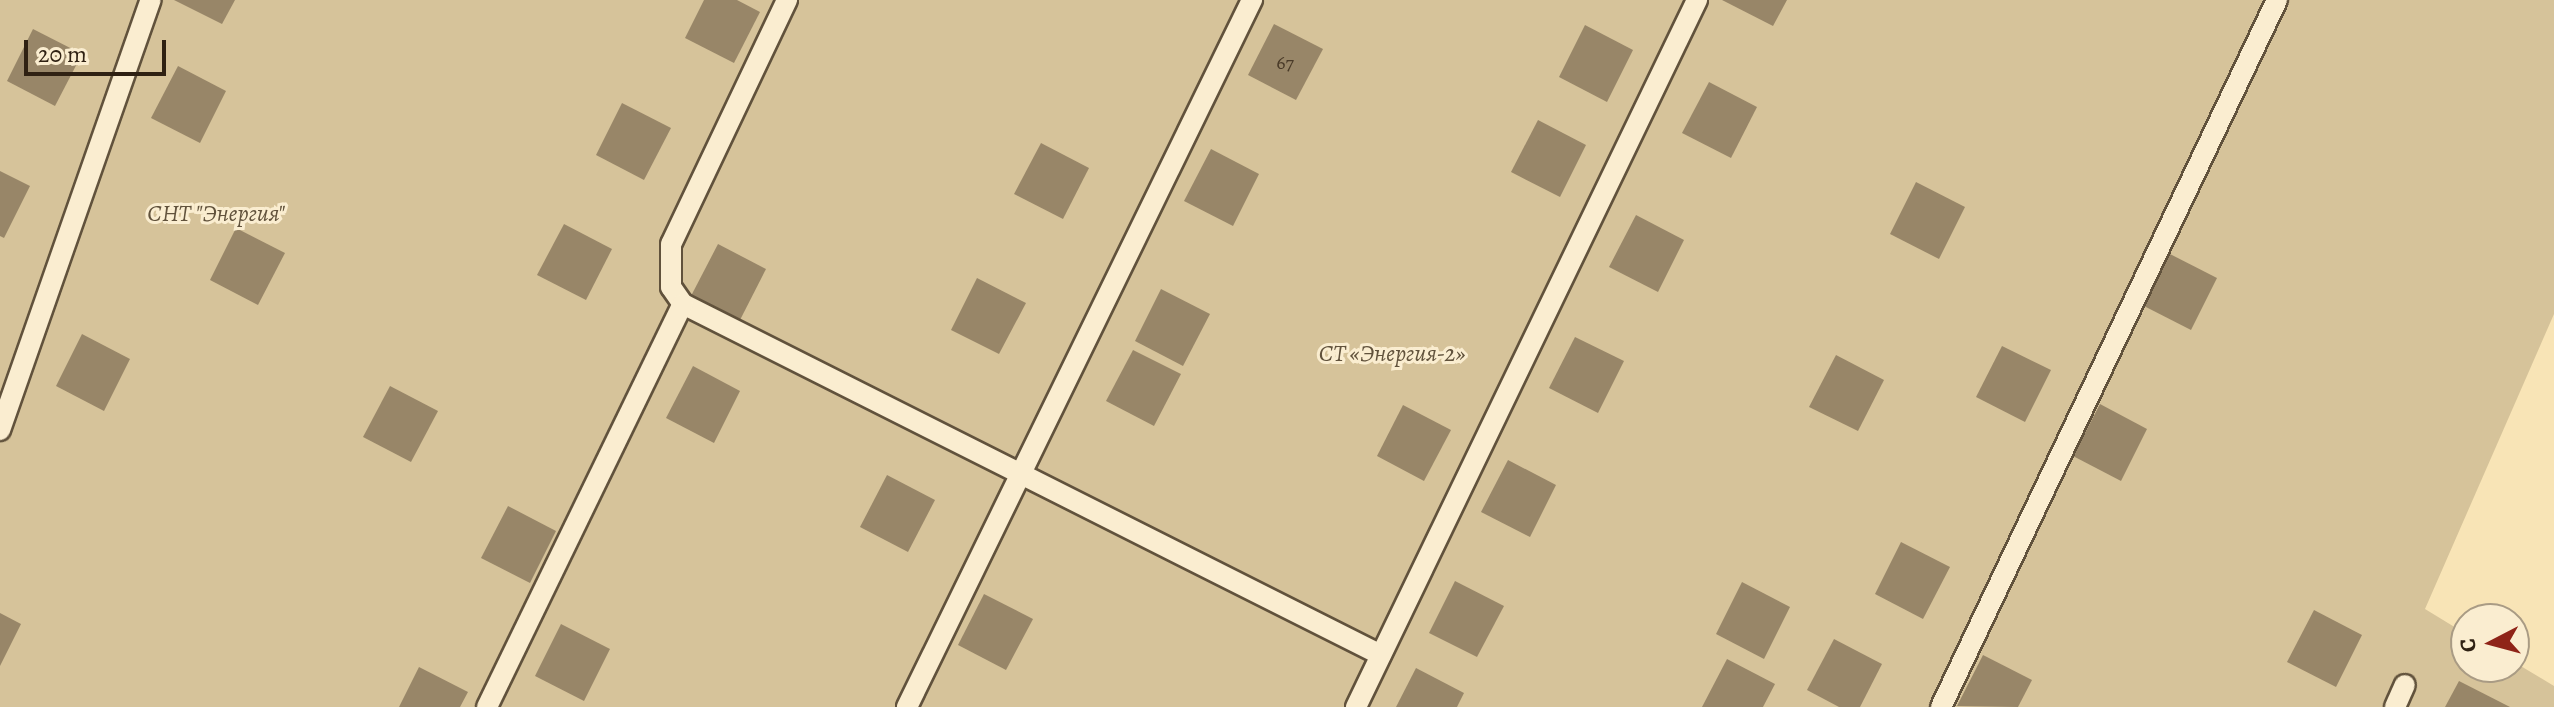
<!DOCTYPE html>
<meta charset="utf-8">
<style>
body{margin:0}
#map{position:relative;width:2554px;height:707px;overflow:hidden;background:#f8e4b6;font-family:Alegreya,serif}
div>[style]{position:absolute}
.green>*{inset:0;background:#d6c39a}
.building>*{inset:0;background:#988668}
.roads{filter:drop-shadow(2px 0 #61523c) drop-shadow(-2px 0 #61523c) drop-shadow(0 2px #61523c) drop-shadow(0 -2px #61523c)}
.lane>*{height:20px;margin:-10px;padding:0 10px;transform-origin:10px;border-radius:10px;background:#faedd0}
span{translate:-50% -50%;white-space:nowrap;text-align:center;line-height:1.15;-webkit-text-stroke:6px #faedd0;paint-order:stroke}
.number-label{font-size:20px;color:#493a28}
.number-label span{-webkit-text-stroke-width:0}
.park-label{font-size:24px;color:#61523c;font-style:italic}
.north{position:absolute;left:2450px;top:603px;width:80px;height:80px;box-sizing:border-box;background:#faedd0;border:2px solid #a99b84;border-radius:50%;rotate:264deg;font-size:22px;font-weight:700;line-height:32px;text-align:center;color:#2f2113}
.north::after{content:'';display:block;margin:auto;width:28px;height:36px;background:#8f2418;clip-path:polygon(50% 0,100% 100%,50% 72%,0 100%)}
.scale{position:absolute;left:24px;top:40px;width:142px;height:36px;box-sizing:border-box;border:4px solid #2f2113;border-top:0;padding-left:10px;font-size:24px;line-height:28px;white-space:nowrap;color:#2f2113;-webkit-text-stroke:6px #faedd0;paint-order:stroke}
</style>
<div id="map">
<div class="green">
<div style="clip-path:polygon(0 0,2554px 0,2554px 314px,2425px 609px,2466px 634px,2466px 667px,2514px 667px,2514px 662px,2554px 686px,2554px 707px,0 707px)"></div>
</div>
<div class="building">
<div style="clip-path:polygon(174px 0,235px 0,222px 24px)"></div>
<div style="clip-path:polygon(704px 0,737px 0,760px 12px,734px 63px,685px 38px)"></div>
<div style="clip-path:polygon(1722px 0,1787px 0,1773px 26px)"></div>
<div style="clip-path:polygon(1274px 24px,1323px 49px,1296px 100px,1248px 75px)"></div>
<div style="clip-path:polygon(1585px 25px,1633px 50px,1607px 102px,1559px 77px)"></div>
<div style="clip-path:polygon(33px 29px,82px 54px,55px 106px,7px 81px)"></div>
<div style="clip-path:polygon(178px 66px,226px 91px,200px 143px,151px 118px)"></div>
<div style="clip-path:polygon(1709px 82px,1757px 107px,1731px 158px,1682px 133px)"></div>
<div style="clip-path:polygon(622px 103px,671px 128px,644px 180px,596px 155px)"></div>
<div style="clip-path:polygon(1538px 120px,1586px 145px,1560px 197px,1511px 172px)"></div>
<div style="clip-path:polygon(1041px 143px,1089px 168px,1063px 219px,1014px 194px)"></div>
<div style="clip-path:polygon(1211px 149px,1259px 174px,1233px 226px,1184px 201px)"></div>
<div style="clip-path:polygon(0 171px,30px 186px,4px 238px,0 236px)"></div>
<div style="clip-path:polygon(1916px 182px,1965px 207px,1939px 259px,1890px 234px)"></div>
<div style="clip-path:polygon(1636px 215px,1684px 240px,1658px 292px,1609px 267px)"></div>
<div style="clip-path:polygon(564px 224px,612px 249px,586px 300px,537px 275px)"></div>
<div style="clip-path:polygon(236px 228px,285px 253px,258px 305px,210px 280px)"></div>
<div style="clip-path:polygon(718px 244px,766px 269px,740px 320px,691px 296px)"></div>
<div style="clip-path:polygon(2168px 253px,2217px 278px,2191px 330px,2142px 305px)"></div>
<div style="clip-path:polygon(977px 278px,1026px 303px,999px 354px,951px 330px)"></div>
<div style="clip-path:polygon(1161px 289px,1210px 314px,1183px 366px,1135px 341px)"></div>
<div style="clip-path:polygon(82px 334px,130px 359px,104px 411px,56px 386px)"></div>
<div style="clip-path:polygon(1575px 337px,1624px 361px,1598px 413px,1549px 388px)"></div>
<div style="clip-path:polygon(2002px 346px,2051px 370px,2025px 422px,1976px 397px)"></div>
<div style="clip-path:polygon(1133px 350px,1181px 374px,1154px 426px,1106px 401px)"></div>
<div style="clip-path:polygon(1836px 355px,1884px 380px,1858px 431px,1809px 407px)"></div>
<div style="clip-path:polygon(693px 366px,740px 391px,714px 443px,666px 418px)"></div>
<div style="clip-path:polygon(390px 386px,438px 411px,411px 462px,363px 437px)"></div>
<div style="clip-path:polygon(2100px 404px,2147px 429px,2121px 481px,2073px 456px)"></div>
<div style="clip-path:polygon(1403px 405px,1451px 430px,1424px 481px,1377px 456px)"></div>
<div style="clip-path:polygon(1508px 460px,1556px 485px,1530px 537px,1481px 512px)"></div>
<div style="clip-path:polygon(887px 475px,935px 500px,908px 552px,860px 527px)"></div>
<div style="clip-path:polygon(508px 506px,556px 531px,530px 583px,481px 558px)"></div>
<div style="clip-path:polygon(1901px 542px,1950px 567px,1923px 619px,1875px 594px)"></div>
<div style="clip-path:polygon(1455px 581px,1504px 606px,1477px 657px,1429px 633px)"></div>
<div style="clip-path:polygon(1742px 582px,1790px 607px,1764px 659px,1716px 634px)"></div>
<div style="clip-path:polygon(984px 594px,1033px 619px,1006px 670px,958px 645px)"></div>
<div style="clip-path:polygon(2314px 610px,2362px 635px,2336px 687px,2287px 662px)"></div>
<div style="clip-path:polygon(0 613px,21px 624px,0 666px)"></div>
<div style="clip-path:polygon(561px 624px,610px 649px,584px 701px,535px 676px)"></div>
<div style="clip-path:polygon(1834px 639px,1882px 664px,1860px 707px,1839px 707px,1807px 690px)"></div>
<div style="clip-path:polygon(1983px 655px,2032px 680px,2018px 707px,1957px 706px)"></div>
<div style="clip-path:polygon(1727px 659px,1775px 684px,1763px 707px,1702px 707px)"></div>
<div style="clip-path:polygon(419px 667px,468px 692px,460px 707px,399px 707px)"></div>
<div style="clip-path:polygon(1416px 668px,1464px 693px,1457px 707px,1396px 707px)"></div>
<div style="clip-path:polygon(2459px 681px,2510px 707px,2445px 707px)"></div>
</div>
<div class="roads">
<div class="lane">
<div style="left:787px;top:0;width:270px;rotate:115.4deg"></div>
<div style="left:671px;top:244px;width:43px;rotate:90deg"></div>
<div style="left:671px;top:287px;width:21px;rotate:55deg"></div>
<div style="left:683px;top:304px;width:781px;rotate:26.7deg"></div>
<div style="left:0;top:430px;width:456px;rotate:-70.7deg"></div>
<div style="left:487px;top:707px;width:448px;rotate:-64.1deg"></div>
<div style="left:907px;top:707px;width:787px;rotate:-63.99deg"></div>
<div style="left:1356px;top:707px;width:785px;rotate:-64.25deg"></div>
<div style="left:1941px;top:707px;width:783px;rotate:-64.58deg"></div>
<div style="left:2395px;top:707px;width:24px;rotate:-66deg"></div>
</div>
</div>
<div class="number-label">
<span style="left:1285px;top:62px">67</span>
</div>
<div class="park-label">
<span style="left:216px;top:214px">СНТ "Энергия"</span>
<span style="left:1392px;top:354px">СТ «Энергия-2»</span>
</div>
<div class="north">С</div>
<div class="scale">20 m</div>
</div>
